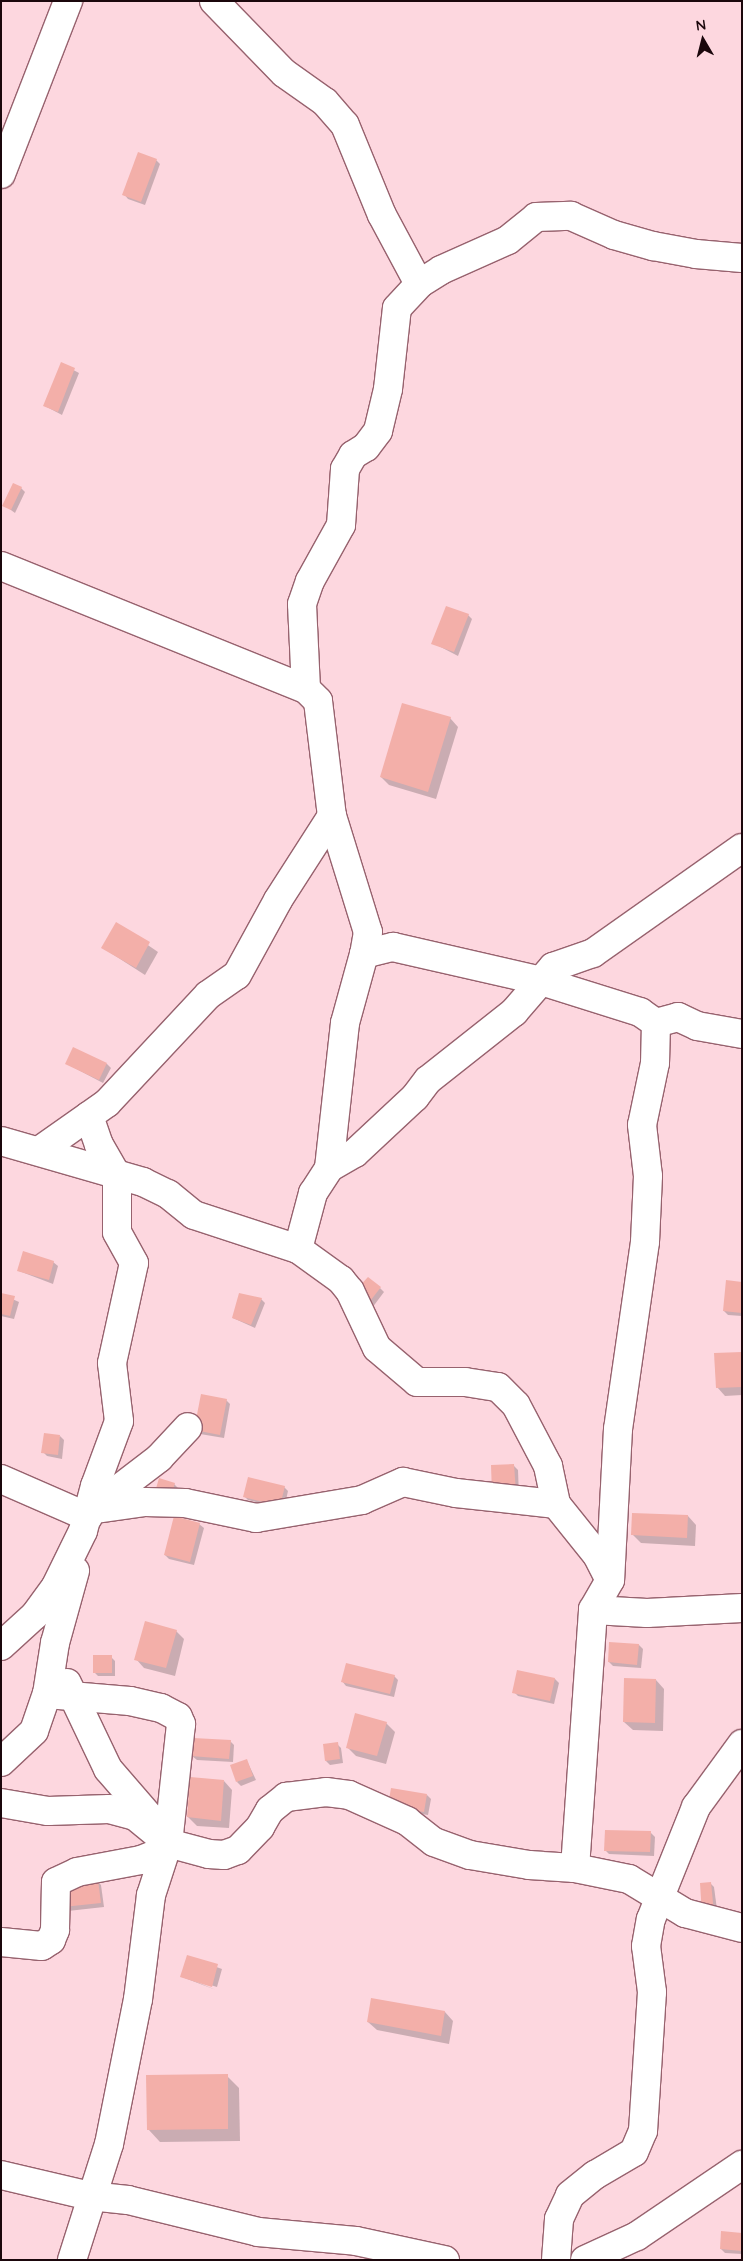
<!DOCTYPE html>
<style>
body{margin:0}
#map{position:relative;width:743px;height:2261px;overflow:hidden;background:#fdd7df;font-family:Quicksand,sans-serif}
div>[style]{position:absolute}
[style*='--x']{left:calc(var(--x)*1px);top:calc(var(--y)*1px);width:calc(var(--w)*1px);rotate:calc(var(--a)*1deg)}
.shadow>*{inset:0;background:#0003}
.building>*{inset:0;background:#f3afa9}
.roads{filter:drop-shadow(1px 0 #97626e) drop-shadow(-1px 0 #97626e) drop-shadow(0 1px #97626e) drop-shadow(0 -1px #97626e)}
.street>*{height:28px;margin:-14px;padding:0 14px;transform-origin:14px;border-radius:14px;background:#fff}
span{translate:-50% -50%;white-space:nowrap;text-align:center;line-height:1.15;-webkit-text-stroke:4px #fdd7df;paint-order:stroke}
.frame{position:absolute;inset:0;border:2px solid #1b070c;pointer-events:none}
.north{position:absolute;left:678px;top:15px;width:50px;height:50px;-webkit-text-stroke:4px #fdd7df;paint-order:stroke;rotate:352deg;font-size:14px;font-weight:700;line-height:20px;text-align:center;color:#1b070c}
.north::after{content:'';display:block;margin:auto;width:18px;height:22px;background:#1b070c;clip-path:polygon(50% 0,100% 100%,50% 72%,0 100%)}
</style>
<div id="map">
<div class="shadow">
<div style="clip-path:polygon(156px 160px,160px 164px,145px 205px,128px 199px,124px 194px)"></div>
<div style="clip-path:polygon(62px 364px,79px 373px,62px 415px,45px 406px)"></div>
<div style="clip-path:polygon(21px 488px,25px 492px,15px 513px,4px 505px)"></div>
<div style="clip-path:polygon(468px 615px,472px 619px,458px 656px,433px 643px)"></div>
<div style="clip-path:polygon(450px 718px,458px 727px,436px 799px,389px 785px,381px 777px)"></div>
<div style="clip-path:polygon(117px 924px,158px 952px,145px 975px,103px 948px)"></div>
<div style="clip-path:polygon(67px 1064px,107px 1064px,111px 1068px,103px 1083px)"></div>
<div style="clip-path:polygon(53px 1262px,58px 1266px,53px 1284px,19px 1271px)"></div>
<div style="clip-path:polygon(742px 1283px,742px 1316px,728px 1315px,724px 1311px)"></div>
<div style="clip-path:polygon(380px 1288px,384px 1292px,372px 1308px,357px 1297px)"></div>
<div style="clip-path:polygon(1px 1294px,19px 1302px,14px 1319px,1px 1316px)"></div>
<div style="clip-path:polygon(261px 1299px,265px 1303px,255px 1328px,233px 1318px)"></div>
<div style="clip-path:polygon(742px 1354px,742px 1395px,725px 1396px,717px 1387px)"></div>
<div style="clip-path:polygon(226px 1400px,230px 1404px,224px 1438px,200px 1434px,196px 1430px)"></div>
<div style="clip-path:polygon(60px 1436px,64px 1440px,62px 1459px,47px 1456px,43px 1452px)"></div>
<div style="clip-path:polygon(514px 1466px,518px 1470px,519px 1497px,498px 1498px)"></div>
<div style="clip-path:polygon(174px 1484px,178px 1488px,175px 1500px,156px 1491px)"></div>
<div style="clip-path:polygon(284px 1487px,288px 1491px,284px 1509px,248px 1500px,244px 1496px)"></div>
<div style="clip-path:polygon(688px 1516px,696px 1525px,695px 1546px,641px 1543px,633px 1535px)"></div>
<div style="clip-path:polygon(199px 1524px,204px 1528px,194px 1565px,169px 1559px,165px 1555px)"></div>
<div style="clip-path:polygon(176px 1631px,184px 1639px,175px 1676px,144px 1668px,136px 1659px)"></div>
<div style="clip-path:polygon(639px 1645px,643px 1649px,641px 1668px,613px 1666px,609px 1662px)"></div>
<div style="clip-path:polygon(111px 1657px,115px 1661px,115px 1676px,98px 1676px,94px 1672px)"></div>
<div style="clip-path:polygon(394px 1676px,398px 1680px,394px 1697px,346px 1686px,342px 1681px)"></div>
<div style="clip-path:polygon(555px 1679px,559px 1683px,554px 1704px,518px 1696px,514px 1692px)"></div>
<div style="clip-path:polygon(656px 1680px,664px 1689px,663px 1731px,633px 1730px,624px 1722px)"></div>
<div style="clip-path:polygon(386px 1723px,395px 1732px,386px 1764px,356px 1756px,347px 1747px)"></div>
<div style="clip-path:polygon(230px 1741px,234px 1745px,233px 1762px,197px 1760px,192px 1756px)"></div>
<div style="clip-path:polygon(337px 1744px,341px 1748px,343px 1763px,330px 1765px,326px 1761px,324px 1746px)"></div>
<div style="clip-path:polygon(247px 1761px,256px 1780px,241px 1786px,237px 1782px)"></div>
<div style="clip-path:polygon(224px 1781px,232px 1790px,229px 1828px,197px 1826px,188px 1817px)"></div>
<div style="clip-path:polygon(427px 1795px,431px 1799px,428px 1815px,393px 1810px)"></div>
<div style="clip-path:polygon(650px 1832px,655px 1837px,654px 1856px,609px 1854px,605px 1850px)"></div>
<div style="clip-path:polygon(97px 1881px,101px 1885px,104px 1907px,68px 1911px,62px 1885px)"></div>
<div style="clip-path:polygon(710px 1883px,714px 1887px,718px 1917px,708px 1918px)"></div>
<div style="clip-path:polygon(188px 1957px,222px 1969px,217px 1987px,185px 1977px,216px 1990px,182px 1977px)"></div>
<div style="clip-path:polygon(372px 1999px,445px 2012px,453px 2021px,449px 2044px,377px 2030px,368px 2022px)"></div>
<div style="clip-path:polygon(227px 2076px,239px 2088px,240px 2141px,160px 2142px,148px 2129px)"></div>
<div style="clip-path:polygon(742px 2234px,742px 2254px,725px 2253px,721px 2249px)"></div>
</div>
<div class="building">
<div style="clip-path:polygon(138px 152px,157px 159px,141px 202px,122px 195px)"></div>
<div style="clip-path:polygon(61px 362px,75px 368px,58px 412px,43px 406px)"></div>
<div style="clip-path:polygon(13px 483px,22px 487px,11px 510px,2px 506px)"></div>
<div style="clip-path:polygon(446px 606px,469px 614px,454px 652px,431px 644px)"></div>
<div style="clip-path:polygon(402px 703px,451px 717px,428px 792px,380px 777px)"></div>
<div style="clip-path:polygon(116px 922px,150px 942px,136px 968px,101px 948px)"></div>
<div style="clip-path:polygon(73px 1047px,107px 1063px,99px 1080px,65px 1064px)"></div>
<div style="clip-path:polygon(23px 1251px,54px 1261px,49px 1280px,17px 1271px)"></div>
<div style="clip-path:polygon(368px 1277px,381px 1287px,367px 1305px,352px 1294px)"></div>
<div style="clip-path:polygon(726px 1280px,742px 1282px,742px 1313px,723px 1311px)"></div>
<div style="clip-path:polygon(1px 1293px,15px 1296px,10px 1316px,1px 1314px)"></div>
<div style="clip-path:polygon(239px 1293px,262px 1298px,251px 1325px,232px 1318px)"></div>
<div style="clip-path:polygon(742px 1352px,742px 1387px,716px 1388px,714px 1353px)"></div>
<div style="clip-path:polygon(201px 1394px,227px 1399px,220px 1435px,194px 1430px)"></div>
<div style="clip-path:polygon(44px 1433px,60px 1435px,58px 1455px,41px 1453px)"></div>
<div style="clip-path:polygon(514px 1464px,516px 1493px,492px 1494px,491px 1465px)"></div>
<div style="clip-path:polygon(248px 1477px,285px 1486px,280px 1506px,243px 1497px)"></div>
<div style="clip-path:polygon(159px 1478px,175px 1483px,171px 1496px,155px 1492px)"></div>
<div style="clip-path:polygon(632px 1513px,688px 1515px,687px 1538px,631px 1535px)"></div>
<div style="clip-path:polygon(174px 1516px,200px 1523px,190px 1562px,164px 1555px)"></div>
<div style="clip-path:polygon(145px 1621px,177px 1630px,166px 1668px,134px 1660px)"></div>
<div style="clip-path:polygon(609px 1642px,639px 1644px,637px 1665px,608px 1662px)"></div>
<div style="clip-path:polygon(93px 1655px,112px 1655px,112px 1673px,93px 1673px)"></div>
<div style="clip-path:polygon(346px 1663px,395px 1675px,390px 1694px,341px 1682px)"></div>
<div style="clip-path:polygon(517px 1670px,555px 1678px,550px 1701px,512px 1693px)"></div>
<div style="clip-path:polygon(624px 1678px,656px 1679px,655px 1723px,623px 1722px)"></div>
<div style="clip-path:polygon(355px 1713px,387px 1722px,377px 1756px,346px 1748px)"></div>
<div style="clip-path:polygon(193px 1738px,231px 1740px,229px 1759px,191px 1756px)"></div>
<div style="clip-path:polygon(338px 1742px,340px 1759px,325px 1761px,323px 1744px)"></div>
<div style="clip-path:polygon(247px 1759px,253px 1776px,236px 1782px,230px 1765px)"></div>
<div style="clip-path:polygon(190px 1777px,224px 1780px,221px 1821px,187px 1817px)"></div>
<div style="clip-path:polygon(391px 1788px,427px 1794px,424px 1812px,388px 1806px)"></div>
<div style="clip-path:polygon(605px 1830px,651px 1831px,650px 1852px,604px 1851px)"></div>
<div style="clip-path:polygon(98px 1880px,101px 1903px,63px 1907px,61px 1884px)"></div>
<div style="clip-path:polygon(711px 1882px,714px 1913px,702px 1915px,700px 1883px)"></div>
<div style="clip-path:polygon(187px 1955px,218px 1964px,212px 1987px,180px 1977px)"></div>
<div style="clip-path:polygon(371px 1998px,445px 2011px,441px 2036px,367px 2022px)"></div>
<div style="clip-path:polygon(228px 2074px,228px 2129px,147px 2130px,146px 2075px)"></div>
<div style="clip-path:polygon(721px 2231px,742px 2233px,742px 2251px,720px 2249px)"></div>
</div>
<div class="roads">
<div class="street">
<div style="--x:214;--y:1;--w:100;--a:45.8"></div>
<div style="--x:284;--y:73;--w:50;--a:35.3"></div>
<div style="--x:325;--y:102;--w:30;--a:49"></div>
<div style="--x:345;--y:125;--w:97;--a:67.7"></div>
<div style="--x:382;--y:215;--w:78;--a:61.8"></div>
<div style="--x:1;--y:174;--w:186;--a:-68.8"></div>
<div style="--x:1;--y:566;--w:329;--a:22"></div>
<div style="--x:306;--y:689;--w:17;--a:45"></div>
<div style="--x:318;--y:701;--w:116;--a:83.1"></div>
<div style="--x:332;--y:816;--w:121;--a:72.8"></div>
<div style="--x:368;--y:932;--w:22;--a:100"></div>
<div style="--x:306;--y:689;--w:85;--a:-92.7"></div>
<div style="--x:302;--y:604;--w:24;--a:-71"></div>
<div style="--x:310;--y:581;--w:64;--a:-61"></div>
<div style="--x:341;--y:525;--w:56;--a:-85.9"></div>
<div style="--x:345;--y:469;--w:16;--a:-60"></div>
<div style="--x:353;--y:455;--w:15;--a:-32"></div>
<div style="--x:366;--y:447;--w:20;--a:-53"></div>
<div style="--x:378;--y:431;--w:43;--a:-76.6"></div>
<div style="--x:388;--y:389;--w:81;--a:-83.7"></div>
<div style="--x:397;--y:308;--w:33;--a:-47"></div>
<div style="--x:419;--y:284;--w:26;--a:-32"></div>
<div style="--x:441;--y:270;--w:73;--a:-24.1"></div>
<div style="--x:508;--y:240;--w:36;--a:-39"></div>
<div style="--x:536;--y:217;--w:35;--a:-2"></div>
<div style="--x:571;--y:216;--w:47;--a:23.8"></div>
<div style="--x:614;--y:235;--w:41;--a:15.8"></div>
<div style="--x:653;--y:246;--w:44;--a:10.5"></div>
<div style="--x:696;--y:254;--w:46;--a:5"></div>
<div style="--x:656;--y:1023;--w:23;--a:-15"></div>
<div style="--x:678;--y:1017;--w:21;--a:25"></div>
<div style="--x:697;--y:1026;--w:46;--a:10.1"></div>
<div style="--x:1;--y:1141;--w:148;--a:16.1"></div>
<div style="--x:143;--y:1182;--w:28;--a:26"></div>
<div style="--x:168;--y:1194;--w:33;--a:39"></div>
<div style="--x:194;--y:1215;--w:109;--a:18.1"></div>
<div style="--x:298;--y:1249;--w:53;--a:35.8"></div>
<div style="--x:341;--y:1280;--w:14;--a:51"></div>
<div style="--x:350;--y:1291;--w:63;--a:64.7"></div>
<div style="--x:377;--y:1348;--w:52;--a:40.4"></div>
<div style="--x:417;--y:1382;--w:48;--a:0"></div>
<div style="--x:465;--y:1382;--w:33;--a:9"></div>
<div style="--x:498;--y:1387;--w:25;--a:45"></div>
<div style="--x:516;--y:1405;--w:69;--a:62.3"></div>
<div style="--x:548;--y:1466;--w:39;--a:78"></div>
<div style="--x:556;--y:1504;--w:65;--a:51.2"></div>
<div style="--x:597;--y:1555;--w:28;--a:63"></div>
<div style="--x:610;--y:1580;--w:34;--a:120"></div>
<div style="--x:593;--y:1610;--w:54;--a:3.2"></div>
<div style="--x:647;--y:1613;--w:95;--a:-3"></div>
<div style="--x:39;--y:1151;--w:83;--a:-35.2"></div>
<div style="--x:107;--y:1103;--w:148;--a:-46.9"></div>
<div style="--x:208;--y:995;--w:35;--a:-35"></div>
<div style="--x:237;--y:975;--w:85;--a:-61.3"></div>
<div style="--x:278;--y:900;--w:100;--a:-57.3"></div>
<div style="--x:329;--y:1168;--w:146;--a:-83.7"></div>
<div style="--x:345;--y:1023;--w:72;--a:-74.6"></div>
<div style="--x:364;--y:954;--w:30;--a:-14"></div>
<div style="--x:393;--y:947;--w:152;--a:12.9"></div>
<div style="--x:541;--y:981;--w:104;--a:17.4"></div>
<div style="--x:640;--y:1012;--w:19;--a:35"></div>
<div style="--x:656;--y:1023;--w:40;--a:91.4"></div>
<div style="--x:655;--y:1063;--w:63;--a:101.8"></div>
<div style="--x:642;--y:1125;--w:51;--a:83.3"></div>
<div style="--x:648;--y:1176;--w:66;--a:92.6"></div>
<div style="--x:645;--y:1242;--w:189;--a:98.2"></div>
<div style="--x:618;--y:1429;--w:151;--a:93"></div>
<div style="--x:298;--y:1249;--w:58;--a:-75"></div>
<div style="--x:313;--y:1193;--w:30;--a:-57"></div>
<div style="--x:329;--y:1168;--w:30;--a:-30"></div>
<div style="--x:355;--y:1153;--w:82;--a:-43"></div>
<div style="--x:415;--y:1097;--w:21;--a:-53"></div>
<div style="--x:428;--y:1080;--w:110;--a:-38.3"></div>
<div style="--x:514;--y:1012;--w:60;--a:-49.1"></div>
<div style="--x:553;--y:967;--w:42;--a:-19.3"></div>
<div style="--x:593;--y:953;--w:182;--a:-35.2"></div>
<div style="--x:1;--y:1479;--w:95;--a:23.6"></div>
<div style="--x:95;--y:1507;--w:81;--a:-37.4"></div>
<div style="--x:159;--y:1458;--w:42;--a:-46.9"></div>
<div style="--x:89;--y:1510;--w:57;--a:-8.1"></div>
<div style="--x:145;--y:1502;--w:40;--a:1.4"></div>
<div style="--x:185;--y:1503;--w:73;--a:11.9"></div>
<div style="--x:256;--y:1518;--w:108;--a:-9.6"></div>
<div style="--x:362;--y:1500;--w:45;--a:-23.7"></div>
<div style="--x:403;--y:1482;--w:54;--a:11.7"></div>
<div style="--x:456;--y:1493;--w:101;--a:6.3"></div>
<div style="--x:1;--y:1646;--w:46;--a:-42.4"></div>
<div style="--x:35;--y:1615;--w:36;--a:-54"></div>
<div style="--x:56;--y:1586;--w:61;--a:-63.9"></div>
<div style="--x:83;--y:1531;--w:47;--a:-75.1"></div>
<div style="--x:95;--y:1486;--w:69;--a:-69.7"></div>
<div style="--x:119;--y:1421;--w:58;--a:-96.9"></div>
<div style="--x:112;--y:1363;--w:102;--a:-77.6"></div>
<div style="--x:134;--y:1263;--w:35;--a:-119"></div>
<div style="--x:117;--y:1232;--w:56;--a:-90"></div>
<div style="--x:117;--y:1176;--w:36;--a:-120"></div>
<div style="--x:99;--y:1145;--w:31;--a:-109"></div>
<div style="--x:67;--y:1683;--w:95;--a:64.5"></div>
<div style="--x:108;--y:1769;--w:69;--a:49.1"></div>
<div style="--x:47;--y:1694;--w:83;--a:4.8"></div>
<div style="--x:130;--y:1701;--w:32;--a:13"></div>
<div style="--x:161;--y:1708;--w:19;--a:28"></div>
<div style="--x:178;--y:1717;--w:8;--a:67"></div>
<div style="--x:181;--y:1724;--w:120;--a:96.2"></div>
<div style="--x:168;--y:1843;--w:55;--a:108.1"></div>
<div style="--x:151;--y:1895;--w:105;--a:97.1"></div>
<div style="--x:138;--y:1999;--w:148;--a:101.3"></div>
<div style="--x:109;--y:2144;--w:122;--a:107.7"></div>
<div style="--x:1;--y:1762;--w:45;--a:-43.2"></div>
<div style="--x:34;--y:1731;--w:39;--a:-71"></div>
<div style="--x:47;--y:1694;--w:52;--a:-81.1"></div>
<div style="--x:55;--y:1643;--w:75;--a:-74.5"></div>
<div style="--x:1;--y:1803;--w:48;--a:9.7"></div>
<div style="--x:48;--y:1811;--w:61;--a:-1.9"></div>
<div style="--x:109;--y:1809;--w:27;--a:15"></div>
<div style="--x:135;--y:1816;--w:43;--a:39.3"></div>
<div style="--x:168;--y:1843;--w:42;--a:15"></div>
<div style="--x:209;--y:1854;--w:15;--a:4"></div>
<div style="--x:224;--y:1855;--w:15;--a:-20"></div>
<div style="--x:238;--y:1850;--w:32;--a:-46"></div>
<div style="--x:260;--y:1827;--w:20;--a:-60"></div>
<div style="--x:270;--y:1810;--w:21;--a:-39"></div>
<div style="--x:286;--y:1797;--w:40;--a:-7.1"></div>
<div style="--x:326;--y:1792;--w:23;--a:7"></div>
<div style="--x:349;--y:1795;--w:64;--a:24.1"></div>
<div style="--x:407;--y:1821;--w:34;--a:38"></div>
<div style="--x:434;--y:1842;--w:38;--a:20"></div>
<div style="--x:470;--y:1855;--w:60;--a:9.6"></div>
<div style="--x:529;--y:1865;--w:46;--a:3.7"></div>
<div style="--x:575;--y:1868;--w:55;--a:11.5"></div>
<div style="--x:629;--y:1879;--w:66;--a:31.3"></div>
<div style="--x:685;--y:1913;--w:59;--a:14.7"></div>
<div style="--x:575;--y:1868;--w:259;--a:-86"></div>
<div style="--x:1;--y:1942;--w:41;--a:5.6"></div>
<div style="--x:42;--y:1946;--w:11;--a:-34"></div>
<div style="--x:51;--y:1940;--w:11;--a:-68"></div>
<div style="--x:55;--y:1930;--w:48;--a:-88.8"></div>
<div style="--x:56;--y:1882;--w:23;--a:-25"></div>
<div style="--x:77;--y:1872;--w:65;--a:-10.6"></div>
<div style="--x:141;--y:1860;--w:16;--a:-22"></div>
<div style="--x:156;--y:1854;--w:16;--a:-43"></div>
<div style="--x:1;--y:2175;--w:91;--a:13.3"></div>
<div style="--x:90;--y:2196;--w:38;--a:6"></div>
<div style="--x:128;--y:2200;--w:134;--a:13.8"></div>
<div style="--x:258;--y:2232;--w:98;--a:5.2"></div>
<div style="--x:356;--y:2241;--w:91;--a:12.1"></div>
<div style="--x:556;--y:2260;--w:41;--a:-85.8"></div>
<div style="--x:559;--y:2219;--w:26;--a:-65"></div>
<div style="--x:570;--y:2195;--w:32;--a:-39"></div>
<div style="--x:595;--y:2175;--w:45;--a:-30.5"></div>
<div style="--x:634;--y:2152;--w:23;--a:-67"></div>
<div style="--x:643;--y:2131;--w:139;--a:-86.3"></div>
<div style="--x:652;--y:1992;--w:46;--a:-97.4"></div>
<div style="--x:646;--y:1946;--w:27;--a:-80"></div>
<div style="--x:651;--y:1919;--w:121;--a:-68.1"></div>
<div style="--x:696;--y:1807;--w:78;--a:-53.9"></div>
<div style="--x:585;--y:2260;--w:57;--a:-24.8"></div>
<div style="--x:637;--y:2236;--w:127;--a:-34.1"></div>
</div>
</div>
<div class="frame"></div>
<div class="north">N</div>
</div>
